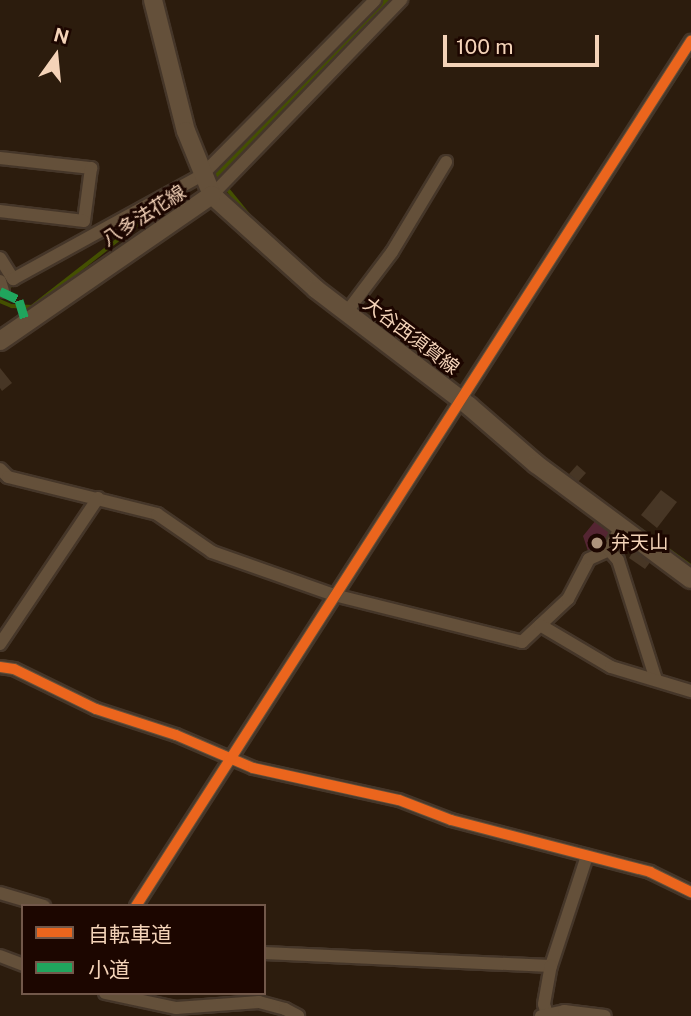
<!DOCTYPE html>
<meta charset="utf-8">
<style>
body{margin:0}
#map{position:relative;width:691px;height:1016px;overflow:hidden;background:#2c1c0d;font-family:"Public Sans","Noto Sans JP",sans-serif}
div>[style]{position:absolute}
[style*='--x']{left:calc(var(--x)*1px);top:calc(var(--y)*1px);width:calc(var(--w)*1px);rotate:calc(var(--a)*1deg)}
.green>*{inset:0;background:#542532}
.water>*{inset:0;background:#445001}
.stream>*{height:3.5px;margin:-1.75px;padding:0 1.75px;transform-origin:1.75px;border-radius:1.75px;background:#445001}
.building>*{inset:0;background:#473625}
.roads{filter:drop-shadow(2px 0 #453629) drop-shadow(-2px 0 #453629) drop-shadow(0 2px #453629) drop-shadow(0 -2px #453629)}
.minor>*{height:12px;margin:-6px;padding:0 6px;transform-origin:6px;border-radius:6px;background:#64503a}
.secondary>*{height:18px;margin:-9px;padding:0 9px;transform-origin:9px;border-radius:9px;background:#64503a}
.quiet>*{height:9px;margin-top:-4.5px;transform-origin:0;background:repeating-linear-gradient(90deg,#20a55d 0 18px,transparent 0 27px)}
.cycleway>*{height:10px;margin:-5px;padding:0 5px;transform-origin:5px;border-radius:5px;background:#eb651d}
.dots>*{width:19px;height:19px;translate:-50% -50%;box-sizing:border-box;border:4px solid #1c0600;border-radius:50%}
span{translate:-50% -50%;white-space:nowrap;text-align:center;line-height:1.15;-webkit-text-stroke:6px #1c0600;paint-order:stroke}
.street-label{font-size:19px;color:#f4d3b8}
.poi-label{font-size:19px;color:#f4d3b8}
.left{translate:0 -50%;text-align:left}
.legend{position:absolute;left:21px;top:904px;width:245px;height:91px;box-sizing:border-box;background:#1c0600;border:2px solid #72584a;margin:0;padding:9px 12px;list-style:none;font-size:21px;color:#f4d3b8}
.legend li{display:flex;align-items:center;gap:14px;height:35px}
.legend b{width:35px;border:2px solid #72584a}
.north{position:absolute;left:21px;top:21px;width:70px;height:70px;-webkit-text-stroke:5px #1c0600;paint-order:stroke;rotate:15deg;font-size:19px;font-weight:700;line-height:28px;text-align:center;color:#f4d3b8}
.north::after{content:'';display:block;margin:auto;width:24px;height:32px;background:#f4d3b8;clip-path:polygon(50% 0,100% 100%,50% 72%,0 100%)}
.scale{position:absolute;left:443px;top:35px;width:156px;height:32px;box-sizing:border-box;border:4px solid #f4d3b8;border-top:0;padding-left:9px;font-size:21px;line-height:24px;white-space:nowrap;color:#f4d3b8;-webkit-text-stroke:5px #1c0600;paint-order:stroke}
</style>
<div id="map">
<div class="green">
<div style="clip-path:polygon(596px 520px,612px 529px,613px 540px,590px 557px,583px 536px)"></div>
</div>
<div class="water">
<div style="clip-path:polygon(380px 0,395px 0,263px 137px,217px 180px,212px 172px)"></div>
</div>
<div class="stream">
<div style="--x:671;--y:84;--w:37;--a:-57"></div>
<div style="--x:217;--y:176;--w:57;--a:50.7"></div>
<div style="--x:118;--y:228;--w:17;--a:-10"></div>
<div style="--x:0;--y:270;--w:19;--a:54"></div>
<div style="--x:11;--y:285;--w:5;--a:-22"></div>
<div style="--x:315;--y:277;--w:17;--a:40"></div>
<div style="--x:0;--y:301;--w:13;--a:23"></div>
<div style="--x:12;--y:306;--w:20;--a:3"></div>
<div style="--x:32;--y:307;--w:133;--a:-38"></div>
<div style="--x:137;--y:225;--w:51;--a:-32.1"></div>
<div style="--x:562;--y:473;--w:159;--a:35.8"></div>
</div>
<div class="building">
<div style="clip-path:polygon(0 368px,12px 383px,2px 391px,0 388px)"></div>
<div style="clip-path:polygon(577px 465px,586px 473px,578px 482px,569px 474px)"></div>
<div style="clip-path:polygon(661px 490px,677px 502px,657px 528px,641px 515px)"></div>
<div style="clip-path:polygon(634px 550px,651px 561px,645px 569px,629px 558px)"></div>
</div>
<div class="roads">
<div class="minor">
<div style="--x:0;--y:158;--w:92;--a:6.3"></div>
<div style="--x:91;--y:168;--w:53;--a:97.5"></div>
<div style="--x:84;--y:221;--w:85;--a:-173.2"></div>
<div style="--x:212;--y:195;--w:272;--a:-45.9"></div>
<div style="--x:0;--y:258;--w:25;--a:58"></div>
<div style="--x:13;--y:279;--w:216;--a:-28.8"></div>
<div style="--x:202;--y:175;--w:246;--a:-45.3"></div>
<div style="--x:0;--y:281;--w:10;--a:73"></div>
<div style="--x:346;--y:313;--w:76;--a:-53"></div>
<div style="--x:392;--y:252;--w:105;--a:-59"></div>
<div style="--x:0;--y:469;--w:11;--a:45"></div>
<div style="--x:8;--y:477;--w:154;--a:13.9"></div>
<div style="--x:157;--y:514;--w:67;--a:34.6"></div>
<div style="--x:212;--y:552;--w:129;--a:19.4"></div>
<div style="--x:334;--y:595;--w:194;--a:14"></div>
<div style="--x:522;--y:642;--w:63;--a:-43.1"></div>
<div style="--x:568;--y:599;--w:45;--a:-62.3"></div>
<div style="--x:589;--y:559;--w:22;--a:-24"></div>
<div style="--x:609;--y:550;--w:25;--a:-63"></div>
<div style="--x:609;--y:550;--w:13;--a:48"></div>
<div style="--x:618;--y:560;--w:126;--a:72.4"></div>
<div style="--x:540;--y:625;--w:82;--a:30.6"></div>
<div style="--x:611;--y:667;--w:84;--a:16.7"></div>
<div style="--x:0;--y:644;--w:176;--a:-56.1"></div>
<div style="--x:0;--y:667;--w:14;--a:8"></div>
<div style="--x:14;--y:669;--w:91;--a:26"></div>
<div style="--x:96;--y:709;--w:84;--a:18"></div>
<div style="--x:176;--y:735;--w:84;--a:23.2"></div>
<div style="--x:253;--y:768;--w:149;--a:12.4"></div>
<div style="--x:399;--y:800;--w:56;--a:21"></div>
<div style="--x:451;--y:820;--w:206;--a:14.6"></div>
<div style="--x:650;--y:872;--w:46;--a:26"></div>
<div style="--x:0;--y:893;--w:46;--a:16.5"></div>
<div style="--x:136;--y:906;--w:1028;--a:-57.32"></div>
<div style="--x:264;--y:953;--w:287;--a:2.6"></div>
<div style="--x:551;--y:966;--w:116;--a:-71.9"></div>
<div style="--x:0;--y:956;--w:25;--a:21"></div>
<div style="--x:105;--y:993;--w:73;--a:11.9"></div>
<div style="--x:176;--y:1008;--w:83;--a:-4.1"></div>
<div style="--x:259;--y:1002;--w:27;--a:15"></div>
<div style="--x:285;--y:1009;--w:15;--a:28"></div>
<div style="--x:547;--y:1014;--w:10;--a:-107"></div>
<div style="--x:544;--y:1004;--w:39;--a:-80"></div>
<div style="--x:541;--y:1016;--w:24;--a:-12"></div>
<div style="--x:564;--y:1011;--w:41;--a:7"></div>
</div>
<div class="secondary">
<div style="--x:153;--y:0;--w:135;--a:75.9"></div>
<div style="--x:186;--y:131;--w:69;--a:67.9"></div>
<div style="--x:212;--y:195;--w:140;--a:42.1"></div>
<div style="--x:316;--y:289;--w:193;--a:37.4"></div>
<div style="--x:469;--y:406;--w:89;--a:40.9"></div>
<div style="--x:536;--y:464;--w:193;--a:36.6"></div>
<div style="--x:0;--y:341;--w:257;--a:-34.6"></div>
</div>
</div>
<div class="quiet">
<div style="--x:0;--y:291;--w:21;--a:25"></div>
<div style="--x:19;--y:300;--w:24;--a:73"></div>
</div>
<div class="cycleway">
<div style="--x:0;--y:667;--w:14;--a:8"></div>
<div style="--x:14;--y:669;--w:91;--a:26"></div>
<div style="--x:96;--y:709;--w:84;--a:18"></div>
<div style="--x:176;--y:735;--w:84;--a:23.2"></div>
<div style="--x:253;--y:768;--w:149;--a:12.4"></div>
<div style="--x:399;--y:800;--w:56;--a:21"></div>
<div style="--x:451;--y:820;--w:206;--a:14.6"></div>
<div style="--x:650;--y:872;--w:46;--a:26"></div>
<div style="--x:136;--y:906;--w:1028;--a:-57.32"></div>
</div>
<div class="dots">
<div style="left:597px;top:543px;background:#ae937c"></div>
</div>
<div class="street-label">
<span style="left:144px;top:216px;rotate:-33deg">八多法花線</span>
<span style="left:411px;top:336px;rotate:37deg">大谷西須賀線</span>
</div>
<div class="poi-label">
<span class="left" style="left:611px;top:543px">弁天山</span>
</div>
<ul class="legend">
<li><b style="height:9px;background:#eb651d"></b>自転車道</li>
<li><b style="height:9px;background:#20a55d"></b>小道</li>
</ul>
<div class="north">N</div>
<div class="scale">100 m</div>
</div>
